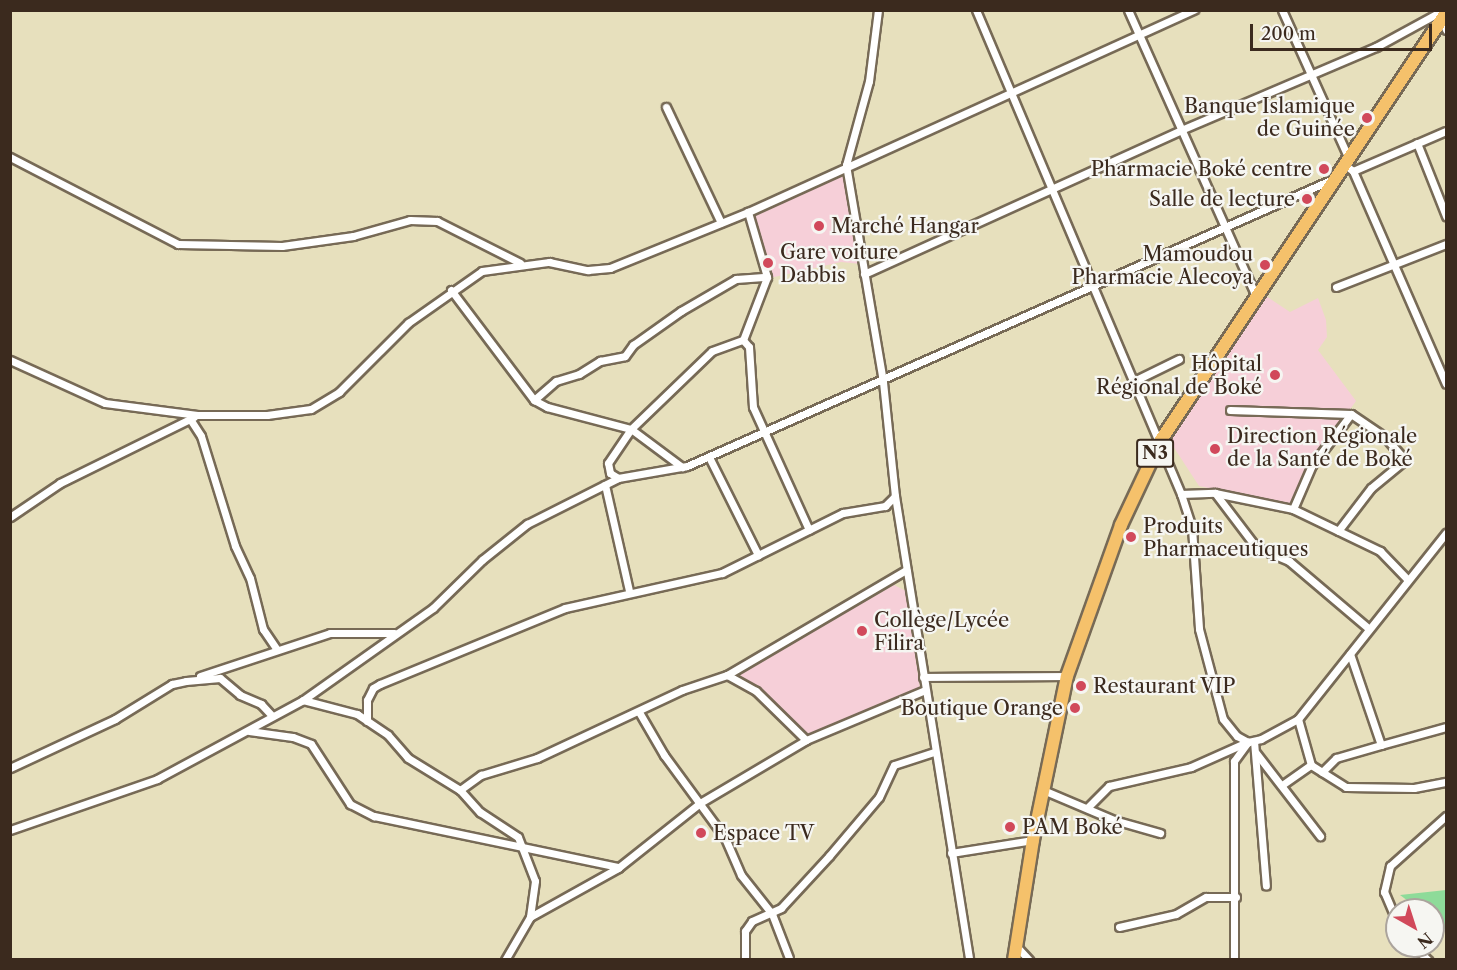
<!DOCTYPE html>
<meta charset="utf-8">
<style>
body{margin:0}
#map{position:relative;width:1457px;height:970px;overflow:hidden;background:#e7e0bd;font-family:"Libre Caslon Text",serif}
div>[style]{position:absolute}
[style*='--x']{left:calc(var(--x)*1px);top:calc(var(--y)*1px);width:calc(var(--w)*1px);rotate:calc(var(--a)*1deg)}
.built>*{inset:0;background:#f6cfd8}
.green>*{inset:0;background:#8edb99}
.roads{filter:drop-shadow(2px 0 #776a56) drop-shadow(-2px 0 #776a56) drop-shadow(0 2px #776a56) drop-shadow(0 -2px #776a56)}
.street>*{height:7px;margin:-3.5px;padding:0 3.5px;transform-origin:3.5px;border-radius:3.5px;background:#fff}
.highway>*{height:12px;margin:-6px;padding:0 6px;transform-origin:6px;border-radius:6px;background:#f5c16b}
.dots>*{width:16px;height:16px;translate:-50% -50%;box-sizing:border-box;border:3px solid #f6f6f2;border-radius:50%}
span{translate:-50% -50%;white-space:nowrap;text-align:center;line-height:1.15;-webkit-text-stroke:4.5px #f6f6f2;paint-order:stroke}
.shield-label span{padding:2px 4px;background:#f6f6f2;border:2px solid;border-radius:4px;-webkit-text-stroke-width:0}
.shield-label{font-size:18px;color:#3b2a1e;font-weight:700}
.poi-label{font-size:20px;color:#3b2a1e}
.right{translate:-100% -50%;text-align:right}
.left{translate:0 -50%;text-align:left}
.frame{position:absolute;inset:0;border:12px solid #3b2a1e;pointer-events:none}
.north{position:absolute;left:1385px;top:898px;width:60px;height:60px;box-sizing:border-box;background:#f6f6f2;border:2px solid #aba49d;border-radius:50%;rotate:141deg;font-size:16px;font-weight:700;line-height:24px;text-align:center;color:#3b2a1e}
.north::after{content:'';display:block;margin:auto;width:21px;height:27px;background:#d1495b;clip-path:polygon(50% 0,100% 100%,50% 72%,0 100%)}
.scale{position:absolute;left:1250px;top:24px;width:182px;height:27px;box-sizing:border-box;border:3px solid #3b2a1e;border-top:0;padding-left:8px;font-size:18px;line-height:21px;white-space:nowrap;color:#3b2a1e;-webkit-text-stroke:4px #f6f6f2;paint-order:stroke}
</style>
<div id="map">
<div class="built">
<div style="clip-path:polygon(847px 171px,861px 264px,841px 262px,770px 278px,750px 218px)"></div>
<div style="clip-path:polygon(1266px 296px,1290px 312px,1318px 298px,1326px 320px,1327px 337px,1318px 350px,1356px 401px,1310px 464px,1289px 505px,1199px 486px,1169px 440px)"></div>
<div style="clip-path:polygon(894px 585px,906px 591px,920px 688px,811px 736px,740px 676px,741px 671px)"></div>
</div>
<div class="green">
<div style="clip-path:polygon(1446px 890px,1446px 930px,1433px 920px,1433px 910px,1420px 910px,1400px 895px)"></div>
</div>
<div class="roads">
<div class="street">
<div style="--x:878;--y:10;--w:72;--a:97.2"></div>
<div style="--x:869;--y:81;--w:87;--a:105.3"></div>
<div style="--x:846;--y:165;--w:220;--a:80.3"></div>
<div style="--x:883;--y:382;--w:115;--a:84"></div>
<div style="--x:895;--y:496;--w:470;--a:80.9"></div>
<div style="--x:976;--y:10;--w:526;--a:67.04"></div>
<div style="--x:1181;--y:494;--w:36;--a:72"></div>
<div style="--x:1192;--y:528;--w:101;--a:86"></div>
<div style="--x:1199;--y:629;--w:93;--a:75.1"></div>
<div style="--x:1223;--y:719;--w:22;--a:51"></div>
<div style="--x:1237;--y:736;--w:13;--a:29"></div>
<div style="--x:1248;--y:742;--w:13;--a:-13"></div>
<div style="--x:1261;--y:739;--w:42;--a:-28.4"></div>
<div style="--x:1298;--y:719;--w:238;--a:-51.5"></div>
<div style="--x:1128;--y:10;--w:313;--a:65.9"></div>
<div style="--x:1282;--y:10;--w:163;--a:65.8"></div>
<div style="--x:1441;--y:18;--w:13;--a:67"></div>
<div style="--x:666;--y:107;--w:128;--a:64.6"></div>
<div style="--x:1417;--y:143;--w:79;--a:68.3"></div>
<div style="--x:10;--y:157;--w:189;--a:27.4"></div>
<div style="--x:178;--y:244;--w:104;--a:1.1"></div>
<div style="--x:282;--y:246;--w:72;--a:-8"></div>
<div style="--x:353;--y:236;--w:59;--a:-15.7"></div>
<div style="--x:410;--y:220;--w:27;--a:2"></div>
<div style="--x:437;--y:221;--w:93;--a:26.8"></div>
<div style="--x:1345;--y:165;--w:10;--a:37"></div>
<div style="--x:1353;--y:171;--w:232;--a:66.4"></div>
<div style="--x:1353;--y:171;--w:101;--a:-23.3"></div>
<div style="--x:864;--y:274;--w:348;--a:-24.4"></div>
<div style="--x:1181;--y:130;--w:212;--a:-23.1"></div>
<div style="--x:1376;--y:47;--w:71;--a:-28.7"></div>
<div style="--x:1336;--y:287;--w:118;--a:-21.4"></div>
<div style="--x:451;--y:290;--w:138;--a:53"></div>
<div style="--x:534;--y:400;--w:15;--a:28"></div>
<div style="--x:547;--y:407;--w:87;--a:14.7"></div>
<div style="--x:631;--y:429;--w:64;--a:36.7"></div>
<div style="--x:743;--y:340;--w:9;--a:49"></div>
<div style="--x:749;--y:347;--w:60;--a:86.2"></div>
<div style="--x:753;--y:407;--w:135;--a:65.5"></div>
<div style="--x:10;--y:360;--w:104;--a:24.4"></div>
<div style="--x:105;--y:403;--w:93;--a:7.4"></div>
<div style="--x:197;--y:415;--w:70;--a:0"></div>
<div style="--x:267;--y:415;--w:44;--a:-7.8"></div>
<div style="--x:311;--y:409;--w:33;--a:-31"></div>
<div style="--x:339;--y:392;--w:98;--a:-45"></div>
<div style="--x:408;--y:323;--w:90;--a:-35.1"></div>
<div style="--x:482;--y:271;--w:68;--a:-7.7"></div>
<div style="--x:549;--y:262;--w:40;--a:12"></div>
<div style="--x:588;--y:270;--w:22;--a:-5"></div>
<div style="--x:610;--y:268;--w:149;--a:-22.1"></div>
<div style="--x:748;--y:212;--w:490;--a:-24.4"></div>
<div style="--x:1134;--y:381;--w:50;--a:-26.1"></div>
<div style="--x:534;--y:400;--w:29;--a:-41"></div>
<div style="--x:556;--y:381;--w:24;--a:-17"></div>
<div style="--x:579;--y:374;--w:25;--a:-32"></div>
<div style="--x:600;--y:361;--w:25;--a:-11"></div>
<div style="--x:625;--y:356;--w:14;--a:-54"></div>
<div style="--x:633;--y:345;--w:59;--a:-35.3"></div>
<div style="--x:681;--y:311;--w:64;--a:-30.2"></div>
<div style="--x:736;--y:279;--w:31;--a:-4"></div>
<div style="--x:1230;--y:410;--w:121;--a:1.9"></div>
<div style="--x:1351;--y:414;--w:41;--a:34.1"></div>
<div style="--x:1385;--y:437;--w:30;--a:49"></div>
<div style="--x:1405;--y:460;--w:44;--a:140.5"></div>
<div style="--x:1371;--y:488;--w:54;--a:127.5"></div>
<div style="--x:190;--y:419;--w:20;--a:57"></div>
<div style="--x:201;--y:436;--w:115;--a:72.8"></div>
<div style="--x:235;--y:546;--w:35;--a:65"></div>
<div style="--x:250;--y:578;--w:53;--a:75.7"></div>
<div style="--x:263;--y:629;--w:23;--a:56"></div>
<div style="--x:709;--y:457;--w:110;--a:63.4"></div>
<div style="--x:618;--y:478;--w:9;--a:-148"></div>
<div style="--x:610;--y:473;--w:10;--a:-101"></div>
<div style="--x:608;--y:463;--w:41;--a:-55.9"></div>
<div style="--x:631;--y:429;--w:112;--a:-43.9"></div>
<div style="--x:712;--y:351;--w:33;--a:-20"></div>
<div style="--x:743;--y:340;--w:67;--a:-69.1"></div>
<div style="--x:767;--y:277;--w:68;--a:-106.3"></div>
<div style="--x:605;--y:485;--w:109;--a:77.2"></div>
<div style="--x:1215;--y:493;--w:68;--a:52.8"></div>
<div style="--x:1256;--y:547;--w:36;--a:23"></div>
<div style="--x:1289;--y:561;--w:104;--a:40.3"></div>
<div style="--x:1181;--y:494;--w:34;--a:-2"></div>
<div style="--x:1215;--y:493;--w:80;--a:11.6"></div>
<div style="--x:1293;--y:509;--w:97;--a:25.8"></div>
<div style="--x:1380;--y:551;--w:40;--a:46"></div>
<div style="--x:1293;--y:509;--w:48;--a:-66.6"></div>
<div style="--x:1312;--y:465;--w:64;--a:-52.6"></div>
<div style="--x:10;--y:517;--w:60;--a:-34.2"></div>
<div style="--x:60;--y:483;--w:149;--a:-26.2"></div>
<div style="--x:1350;--y:654;--w:96;--a:71.2"></div>
<div style="--x:1381;--y:745;--w:67;--a:-15.5"></div>
<div style="--x:200;--y:676;--w:137;--a:-18.3"></div>
<div style="--x:330;--y:633;--w:64;--a:0"></div>
<div style="--x:923;--y:677;--w:144;--a:-0.4"></div>
<div style="--x:303;--y:700;--w:56;--a:14.5"></div>
<div style="--x:357;--y:714;--w:37;--a:34"></div>
<div style="--x:388;--y:735;--w:30;--a:49"></div>
<div style="--x:408;--y:758;--w:61;--a:31.6"></div>
<div style="--x:460;--y:790;--w:30;--a:48"></div>
<div style="--x:480;--y:812;--w:45;--a:33.3"></div>
<div style="--x:518;--y:837;--w:47;--a:68.9"></div>
<div style="--x:535;--y:881;--w:36;--a:98"></div>
<div style="--x:639;--y:712;--w:50;--a:59.8"></div>
<div style="--x:664;--y:755;--w:103;--a:53.7"></div>
<div style="--x:725;--y:838;--w:40;--a:66.6"></div>
<div style="--x:741;--y:875;--w:50;--a:51.5"></div>
<div style="--x:772;--y:914;--w:47;--a:68.9"></div>
<div style="--x:1298;--y:719;--w:48;--a:74.2"></div>
<div style="--x:1311;--y:765;--w:41;--a:32.2"></div>
<div style="--x:1346;--y:787;--w:68;--a:0.8"></div>
<div style="--x:1414;--y:788;--w:33;--a:-11"></div>
<div style="--x:367;--y:721;--w:21;--a:-90"></div>
<div style="--x:367;--y:700;--w:13;--a:-63"></div>
<div style="--x:373;--y:688;--w:8;--a:-30"></div>
<div style="--x:380;--y:684;--w:200;--a:-22.3"></div>
<div style="--x:565;--y:608;--w:161;--a:-12.6"></div>
<div style="--x:722;--y:573;--w:135;--a:-26.4"></div>
<div style="--x:843;--y:513;--w:43;--a:-9.5"></div>
<div style="--x:885;--y:506;--w:14;--a:-45"></div>
<div style="--x:249;--y:731;--w:44;--a:7.8"></div>
<div style="--x:293;--y:737;--w:19;--a:21"></div>
<div style="--x:311;--y:744;--w:72;--a:57"></div>
<div style="--x:350;--y:804;--w:27;--a:27"></div>
<div style="--x:374;--y:816;--w:250;--a:11.8"></div>
<div style="--x:806;--y:740;--w:70;--a:-135.6"></div>
<div style="--x:756;--y:691;--w:33;--a:-151"></div>
<div style="--x:727;--y:675;--w:208;--a:-30.4"></div>
<div style="--x:1254;--y:741;--w:145;--a:85.3"></div>
<div style="--x:1256;--y:753;--w:105;--a:52.4"></div>
<div style="--x:10;--y:768;--w:116;--a:-25"></div>
<div style="--x:115;--y:719;--w:67;--a:-31.6"></div>
<div style="--x:172;--y:684;--w:14;--a:-12"></div>
<div style="--x:186;--y:681;--w:34;--a:-5"></div>
<div style="--x:220;--y:678;--w:26;--a:40"></div>
<div style="--x:240;--y:695;--w:23;--a:23"></div>
<div style="--x:261;--y:704;--w:16;--a:47"></div>
<div style="--x:1322;--y:772;--w:20;--a:-45"></div>
<div style="--x:1336;--y:758;--w:47;--a:-16.1"></div>
<div style="--x:1282;--y:785;--w:35;--a:-35"></div>
<div style="--x:460;--y:790;--w:26;--a:-36"></div>
<div style="--x:481;--y:775;--w:59;--a:-16.9"></div>
<div style="--x:537;--y:758;--w:160;--a:-25.1"></div>
<div style="--x:682;--y:690;--w:47;--a:-18.4"></div>
<div style="--x:1043;--y:790;--w:77;--a:22.9"></div>
<div style="--x:1114;--y:820;--w:48;--a:15.8"></div>
<div style="--x:1087;--y:808;--w:31;--a:-45"></div>
<div style="--x:1109;--y:786;--w:84;--a:-13"></div>
<div style="--x:1191;--y:767;--w:59;--a:-24"></div>
<div style="--x:10;--y:830;--w:156;--a:-19.1"></div>
<div style="--x:157;--y:779;--w:166;--a:-28.4"></div>
<div style="--x:303;--y:700;--w:159;--a:-35.3"></div>
<div style="--x:433;--y:608;--w:69;--a:-44.4"></div>
<div style="--x:482;--y:560;--w:58;--a:-38.7"></div>
<div style="--x:527;--y:524;--w:102;--a:-26.8"></div>
<div style="--x:618;--y:478;--w:70;--a:-9.9"></div>
<div style="--x:687;--y:466;--w:707;--a:-23.95"></div>
<div style="--x:951;--y:853;--w:83;--a:-9"></div>
<div style="--x:1397;--y:922;--w:33;--a:-113"></div>
<div style="--x:1384;--y:892;--w:27;--a:-77"></div>
<div style="--x:1390;--y:866;--w:75;--a:-41.8"></div>
<div style="--x:1119;--y:927;--w:58;--a:-12.8"></div>
<div style="--x:1176;--y:914;--w:34;--a:-30"></div>
<div style="--x:1206;--y:897;--w:30;--a:0"></div>
<div style="--x:1413;--y:946;--w:21;--a:43"></div>
<div style="--x:1017;--y:947;--w:18;--a:47"></div>
<div style="--x:1234;--y:958;--w:197;--a:-90"></div>
<div style="--x:1234;--y:761;--w:24;--a:-54"></div>
<div style="--x:505;--y:960;--w:50;--a:-59.8"></div>
<div style="--x:530;--y:917;--w:101;--a:-29.1"></div>
<div style="--x:618;--y:868;--w:105;--a:-38.4"></div>
<div style="--x:700;--y:803;--w:123;--a:-30.7"></div>
<div style="--x:806;--y:740;--w:129;--a:-22.8"></div>
<div style="--x:745;--y:960;--w:29;--a:-90"></div>
<div style="--x:745;--y:931;--w:12;--a:-55"></div>
<div style="--x:752;--y:921;--w:32;--a:-24"></div>
<div style="--x:781;--y:908;--w:71;--a:-47.3"></div>
<div style="--x:829;--y:856;--w:77;--a:-49.7"></div>
<div style="--x:879;--y:797;--w:35;--a:-65"></div>
<div style="--x:894;--y:765;--w:42;--a:-18"></div>
</div>
<div class="highway">
<div style="--x:1014;--y:960;--w:121;--a:-81"></div>
<div style="--x:1033;--y:840;--w:167;--a:-78.3"></div>
<div style="--x:1067;--y:676;--w:160;--a:-70.3"></div>
<div style="--x:1121;--y:525;--w:94;--a:-64.8"></div>
<div style="--x:1161;--y:440;--w:513;--a:-56.28"></div>
</div>
</div>
<div class="dots">
<div style="left:1367px;top:118px;background:#d1495b"></div>
<div style="left:1324px;top:169px;background:#d1495b"></div>
<div style="left:1307px;top:199px;background:#d1495b"></div>
<div style="left:819px;top:226px;background:#d1495b"></div>
<div style="left:768px;top:263px;background:#d1495b"></div>
<div style="left:1265px;top:265px;background:#d1495b"></div>
<div style="left:1275px;top:375px;background:#d1495b"></div>
<div style="left:1215px;top:449px;background:#d1495b"></div>
<div style="left:1131px;top:537px;background:#d1495b"></div>
<div style="left:862px;top:631px;background:#d1495b"></div>
<div style="left:1081px;top:686px;background:#d1495b"></div>
<div style="left:1075px;top:708px;background:#d1495b"></div>
<div style="left:1010px;top:827px;background:#d1495b"></div>
<div style="left:701px;top:833px;background:#d1495b"></div>
</div>
<div class="shield-label">
<span style="left:1155px;top:453px">N3</span>
</div>
<div class="poi-label">
<span class="right" style="left:1355px;top:118px">Banque Islamique<br>de Guinée</span>
<span class="right" style="left:1312px;top:169px">Pharmacie Boké centre</span>
<span class="right" style="left:1295px;top:199px">Salle de lecture</span>
<span class="left" style="left:831px;top:226px">Marché Hangar</span>
<span class="left" style="left:780px;top:264px">Gare voiture<br>Dabbis</span>
<span class="right" style="left:1253px;top:266px">Mamoudou<br>Pharmacie Alecoya</span>
<span class="right" style="left:1262px;top:376px">Hôpital<br>Régional de Boké</span>
<span class="left" style="left:1227px;top:448px">Direction Régionale<br>de la Santé de Boké</span>
<span class="left" style="left:1143px;top:538px">Produits<br>Pharmaceutiques</span>
<span class="left" style="left:874px;top:632px">Collège/Lycée<br>Filira</span>
<span class="left" style="left:1093px;top:686px">Restaurant VIP</span>
<span class="right" style="left:1063px;top:708px">Boutique Orange</span>
<span class="left" style="left:1022px;top:827px">PAM Boké</span>
<span class="left" style="left:713px;top:833px">Espace TV</span>
</div>
<div class="frame"></div>
<div class="north">N</div>
<div class="scale">200 m</div>
</div>
